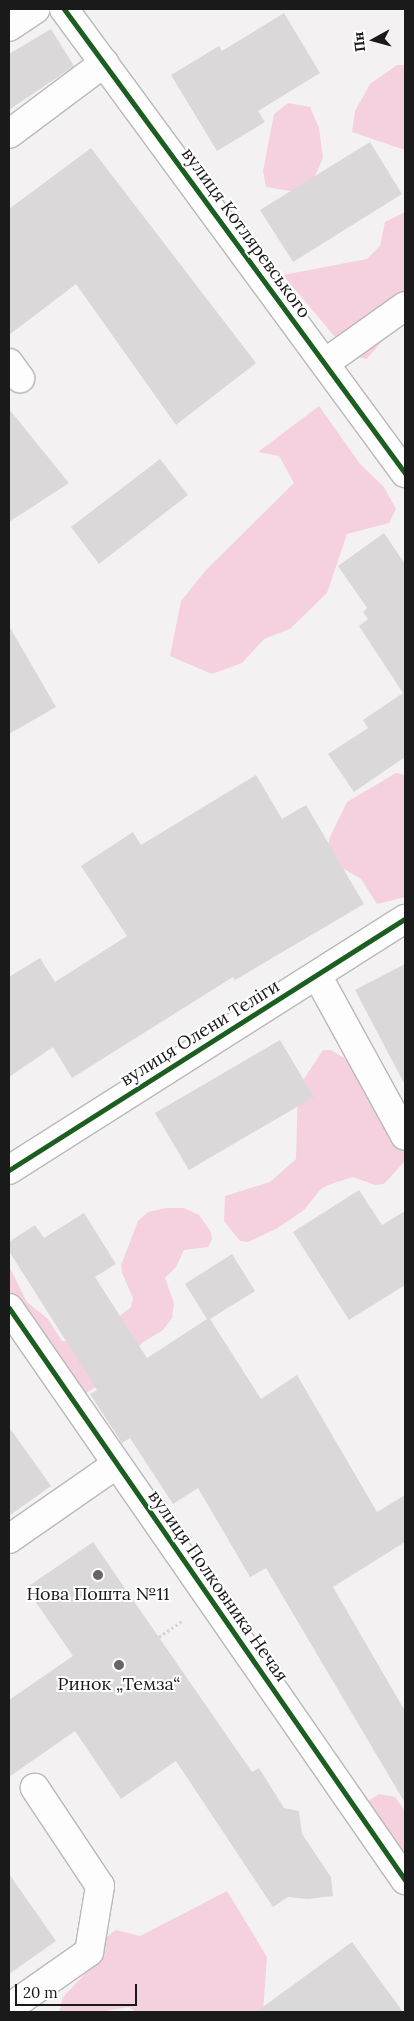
<!DOCTYPE html>
<meta charset="utf-8">
<style>
body{margin:0}
#map{position:relative;width:414px;height:2021px;overflow:hidden;background:#f4f1f2;font-family:Lora,serif}
div>[style]{position:absolute}
[style*='--x']{left:calc(var(--x)*1px);top:calc(var(--y)*1px);width:calc(var(--w)*1px);rotate:calc(var(--a)*1deg)}
.green>*{inset:0;background:#f5d1df}
.building>*{inset:0;background:#dad8d8}
.path>*{height:3px;margin-top:-1.5px;transform-origin:0;background:repeating-linear-gradient(90deg,#d4d2d3 0 2.5px,transparent 0 5px)}
.roads{filter:drop-shadow(1px 0 #bab8b8) drop-shadow(-1px 0 #bab8b8) drop-shadow(0 1px #bab8b8) drop-shadow(0 -1px #bab8b8)}
.minor>*{height:28px;margin:-14px;padding:0 14px;transform-origin:14px;border-radius:14px;background:#fdfdfd}
.cycleway>*{height:5px;margin:-2.5px;padding:0 2.5px;transform-origin:2.5px;border-radius:2.5px;background:#1b5e20}
.dots>*{width:14px;height:14px;translate:-50% -50%;box-sizing:border-box;border:2px solid #fff;border-radius:50%}
span{translate:-50% -50%;white-space:nowrap;text-align:center;line-height:1.15;-webkit-text-stroke:4px #fff;paint-order:stroke}
.street-label{font-size:18px;color:#1b1a1a}
.poi-label{font-size:18px;color:#1b1a1a}
.frame{position:absolute;inset:0;border:10px solid #1b1a1a;pointer-events:none}
.north{position:absolute;left:349px;top:15px;width:50px;height:50px;-webkit-text-stroke:4px #fff;paint-order:stroke;rotate:263deg;font-size:14px;font-weight:700;line-height:20px;text-align:center;color:#1b1a1a}
.north::after{content:'';display:block;margin:auto;width:18px;height:22px;background:#1b1a1a;clip-path:polygon(50% 0,100% 100%,50% 72%,0 100%)}
.scale{position:absolute;left:15px;top:1984px;width:122px;height:22px;box-sizing:border-box;border:2px solid #1b1a1a;border-top:0;padding-left:6px;font-size:15px;line-height:18px;white-space:nowrap;color:#1b1a1a;-webkit-text-stroke:4px #fff;paint-order:stroke}
</style>
<div id="map">
<div class="green">
<div style="clip-path:polygon(397px 65px,405px 65px,405px 150px,352px 132px,355px 111px,370px 84px)"></div>
<div style="clip-path:polygon(288px 103px,310px 107px,319px 128px,323px 158px,307px 194px,266px 187px,263px 171px,274px 114px)"></div>
<div style="clip-path:polygon(405px 212px,405px 313px,367px 359px,351px 356px,283px 275px,367px 259px,380px 246px,385px 222px)"></div>
<div style="clip-path:polygon(319px 406px,360px 464px,384px 487px,396px 509px,389px 523px,347px 534px,327px 593px,290px 629px,264px 639px,242px 663px,212px 674px,170px 656px,181px 601px,206px 570px,294px 483px,279px 456px,258px 452px)"></div>
<div style="clip-path:polygon(396px 773px,405px 775px,405px 897px,377px 904px,361px 879px,325px 858px,330px 837px,347px 802px)"></div>
<div style="clip-path:polygon(323px 1050px,331px 1050px,346px 1059px,405px 1142px,405px 1161px,384px 1184px,375px 1185px,353px 1177px,328px 1185px,320px 1190px,304px 1210px,276px 1229px,248px 1242px,240px 1241px,224px 1221px,225px 1196px,270px 1182px,296px 1159px,298px 1088px)"></div>
<div style="clip-path:polygon(166px 1208px,184px 1208px,199px 1215px,211px 1232px,212px 1239px,208px 1247px,184px 1250px,176px 1267px,165px 1278px,174px 1303px,172px 1318px,163px 1330px,142px 1343px,100px 1384px,80px 1397px,16px 1310px,9px 1293px,9px 1266px,27px 1302px,48px 1319px,62px 1341px,96px 1344px,105px 1327px,131px 1307px,133px 1298px,122px 1273px,121px 1265px,138px 1221px,148px 1212px)"></div>
<div style="clip-path:polygon(379px 1794px,395px 1797px,405px 1811px,405px 1871px,366px 1802px)"></div>
<div style="clip-path:polygon(227px 1891px,267px 1957px,263px 2012px,136px 2012px,129px 2007px,100px 2012px,59px 2012px,63px 1997px,98px 1960px,105px 1938px,116px 1930px,140px 1936px)"></div>
</div>
<div class="building">
<div style="clip-path:polygon(284px 13px,320px 73px,258px 111px,265px 122px,217px 151px,171px 75px,219px 46px,222px 51px)"></div>
<div style="clip-path:polygon(51px 29px,74px 66px,9px 110px,9px 54px)"></div>
<div style="clip-path:polygon(370px 142px,402px 194px,293px 262px,260px 210px)"></div>
<div style="clip-path:polygon(91px 148px,256px 363px,176px 425px,76px 284px,9px 335px,9px 209px)"></div>
<div style="clip-path:polygon(9px 409px,69px 483px,9px 522px)"></div>
<div style="clip-path:polygon(160px 459px,188px 495px,99px 564px,71px 527px)"></div>
<div style="clip-path:polygon(384px 533px,405px 564px,405px 757px,354px 792px,328px 754px,368px 728px,363px 720px,403px 693px,359px 626px,368px 619px,363px 612px,367px 608px,338px 566px)"></div>
<div style="clip-path:polygon(9px 626px,56px 707px,9px 734px)"></div>
<div style="clip-path:polygon(256px 775px,282px 819px,306px 805px,364px 904px,235px 980px,233px 977px,72px 1078px,53px 1047px,9px 1077px,9px 977px,40px 958px,55px 982px,127px 936px,81px 866px,133px 832px,141px 845px)"></div>
<div style="clip-path:polygon(405px 964px,405px 1085px,355px 990px)"></div>
<div style="clip-path:polygon(280px 1040px,314px 1097px,189px 1170px,155px 1113px)"></div>
<div style="clip-path:polygon(359px 1190px,382px 1225px,405px 1211px,405px 1285px,349px 1320px,293px 1232px)"></div>
<div style="clip-path:polygon(84px 1213px,116px 1264px,95px 1277px,147px 1358px,207px 1319px,185px 1284px,232px 1254px,255px 1291px,210px 1319px,261px 1399px,297px 1375px,377px 1512px,405px 1495px,405px 1542px,333px 1587px,405px 1711px,405px 1803px,266px 1568px,250px 1577px,198px 1488px,173px 1504px,130px 1438px,122px 1443px,90px 1394px,97px 1390px,9px 1251px,9px 1242px,35px 1225px,44px 1238px)"></div>
<div style="clip-path:polygon(9px 1427px,51px 1486px,9px 1516px)"></div>
<div style="clip-path:polygon(93px 1542px,252px 1772px,259px 1768px,284px 1808px,299px 1811px,302px 1834px,331px 1877px,333px 1896px,308px 1899px,288px 1897px,273px 1907px,176px 1761px,121px 1799px,75px 1731px,9px 1777px,9px 1700px,73px 1656px,26px 1588px)"></div>
<div style="clip-path:polygon(9px 1874px,56px 1941px,9px 1974px)"></div>
<div style="clip-path:polygon(352px 1942px,403px 2012px,256px 2012px)"></div>
</div>
<div class="path">
<div style="--x:159;--y:1637;--w:29;--a:-35"></div>
</div>
<div class="roads">
<div class="minor">
<div style="--x:64;--y:9;--w:576;--a:53.69"></div>
<div style="--x:9;--y:27;--w:32;--a:-34"></div>
<div style="--x:9;--y:134;--w:119;--a:-36.8"></div>
<div style="--x:9;--y:363;--w:19;--a:54"></div>
<div style="--x:325;--y:363;--w:98;--a:-35.5"></div>
<div style="--x:317;--y:975;--w:183;--a:61.3"></div>
<div style="--x:9;--y:1170;--w:469;--a:-32.4"></div>
<div style="--x:9;--y:1308;--w:696;--a:55.3"></div>
<div style="--x:9;--y:1539;--w:131;--a:-34.8"></div>
<div style="--x:9;--y:2008;--w:98;--a:-35"></div>
<div style="--x:89;--y:1952;--w:67;--a:-80.5"></div>
<div style="--x:100;--y:1886;--w:118;--a:-123.6"></div>
</div>
</div>
<div class="cycleway">
<div style="--x:64;--y:9;--w:576;--a:53.69"></div>
<div style="--x:9;--y:1170;--w:469;--a:-32.4"></div>
<div style="--x:9;--y:1308;--w:696;--a:55.3"></div>
</div>
<div class="dots">
<div style="left:98px;top:1575px;background:#676566"></div>
<div style="left:119px;top:1665px;background:#676566"></div>
</div>
<div class="street-label">
<span style="left:246px;top:233px;rotate:54deg">вулиця Котляревського</span>
<span style="left:200px;top:1033px;rotate:-32deg">вулиця Олени Теліги</span>
<span style="left:218px;top:1586px;rotate:55deg">вулиця Полковника Нечая</span>
</div>
<div class="poi-label">
<span style="left:98px;top:1594px">Нова Пошта №11</span>
<span style="left:119px;top:1684px">Ринок „Темза“</span>
</div>
<div class="frame"></div>
<div class="north">Пн</div>
<div class="scale">20 m</div>
</div>
